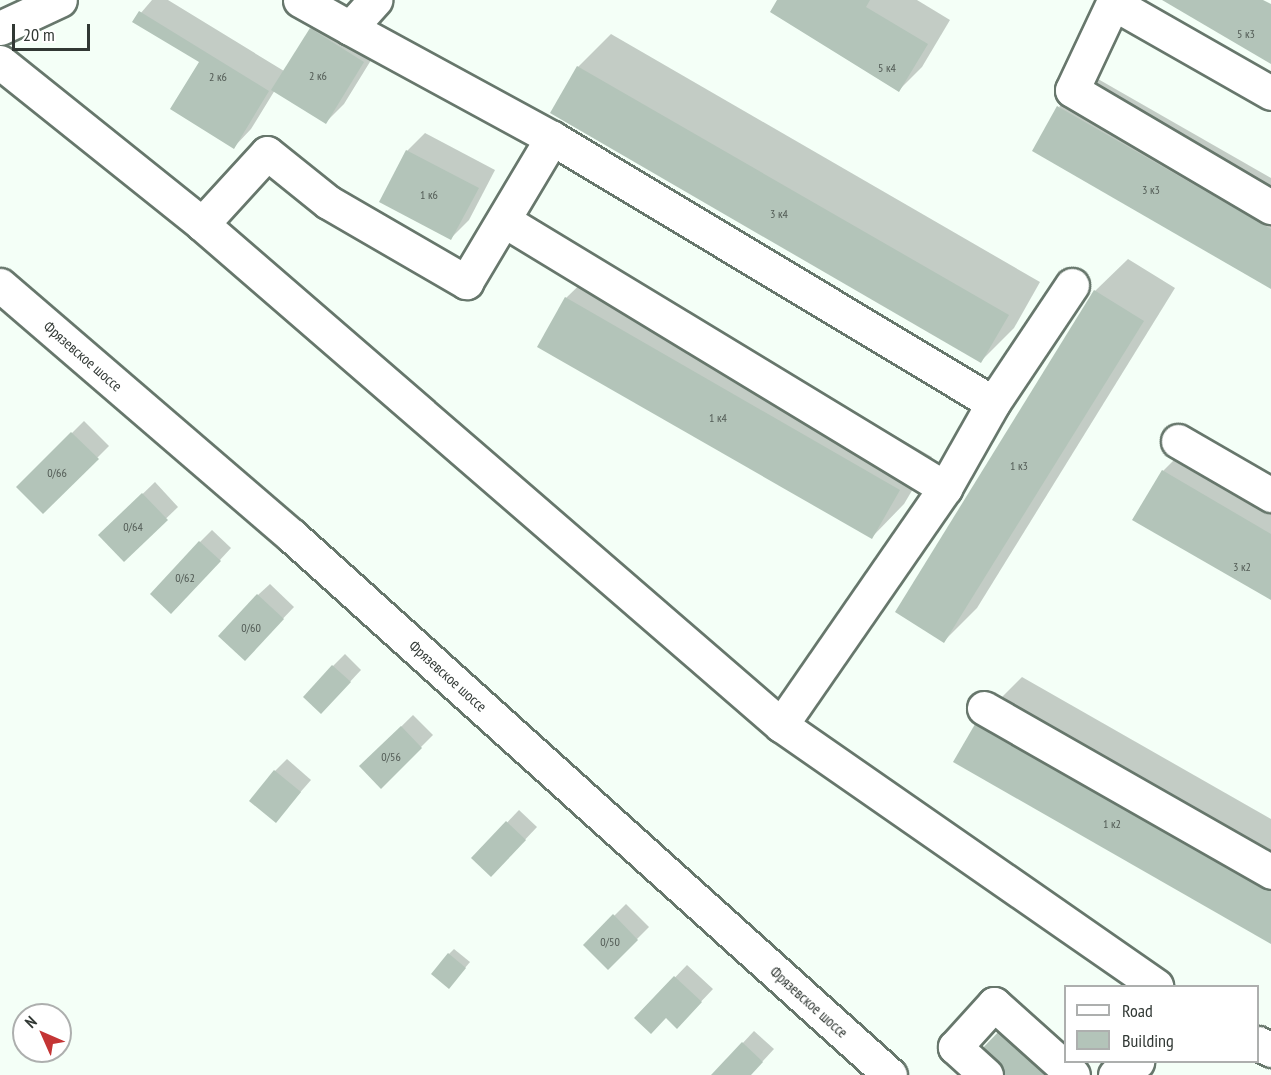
<!DOCTYPE html>
<meta charset="utf-8">
<style>
body{margin:0}
#map{position:relative;width:1271px;height:1075px;overflow:hidden;background:#f4fff7;font-family:"PT Sans Narrow",sans-serif}
div>[style]{position:absolute}
[style*='--x']{left:calc(var(--x)*1px);top:calc(var(--y)*1px);width:calc(var(--w)*1px);rotate:calc(var(--a)*1deg)}
.shadow>*{inset:0;background:#0003}
.building>*{inset:0;background:#b3c4b9}
.roads{filter:drop-shadow(2px 0 #67776c) drop-shadow(-2px 0 #67776c) drop-shadow(0 2px #67776c) drop-shadow(0 -2px #67776c)}
.minor>*{height:33px;margin:-16.5px;padding:0 16.5px;transform-origin:16.5px;border-radius:16.5px;background:#fff}
.highway>*{height:33px;margin:-16.5px;padding:0 16.5px;transform-origin:16.5px;border-radius:16.5px;background:#fff}
span{translate:-50% -50%;white-space:nowrap;text-align:center;line-height:1.15;-webkit-text-stroke:4.5px #fff;paint-order:stroke}
.number-label{font-size:12px;color:#525b55}
.number-label span{-webkit-text-stroke-width:0}
.street-label{font-size:15px;color:#313834}
.legend{position:absolute;left:1064px;top:985px;width:195px;height:78px;box-sizing:border-box;background:#fff;border:2px solid #adafae;margin:0;padding:8px 10px;list-style:none;font-size:18px;color:#313834}
.legend li{display:flex;align-items:center;gap:12px;height:30px}
.legend b{width:30px;border:2px solid #adafae}
.north{position:absolute;left:12px;top:1003px;width:60px;height:60px;box-sizing:border-box;background:#fff;border:2px solid #adafae;border-radius:50%;rotate:315deg;font-size:16px;font-weight:700;line-height:24px;text-align:center;color:#313834}
.north::after{content:'';display:block;margin:auto;width:21px;height:27px;background:#c43535;clip-path:polygon(50% 0,100% 100%,50% 72%,0 100%)}
.scale{position:absolute;left:12px;top:24px;width:78px;height:27px;box-sizing:border-box;border:3px solid #313834;border-top:0;padding-left:8px;font-size:18px;line-height:21px;white-space:nowrap;color:#313834;-webkit-text-stroke:4px #fff;paint-order:stroke}
</style>
<div id="map">
<div class="shadow">
<div style="clip-path:polygon(152px 0,168px 0,284px 71px,311px 29px,329px 11px,381px 44px,344px 104px,326px 122px,275px 90px,251px 129px,234px 147px,201px 62px,134px 21px)"></div>
<div style="clip-path:polygon(779px 0,917px 0,950px 20px,922px 67px,899px 90px)"></div>
<div style="clip-path:polygon(611px 34px,1040px 282px,1014px 328px,981px 361px,552px 113px,578px 67px)"></div>
<div style="clip-path:polygon(1091px 75px,1271px 178px,1271px 287px,1059px 107px)"></div>
<div style="clip-path:polygon(425px 133px,495px 170px,469px 220px,451px 238px,381px 201px,407px 151px)"></div>
<div style="clip-path:polygon(1128px 259px,1175px 288px,977px 608px,944px 641px,1095px 291px)"></div>
<div style="clip-path:polygon(599px 266px,932px 457px,904px 504px,872px 537px,566px 298px)"></div>
<div style="clip-path:polygon(84px 421px,109px 446px,43px 512px,18px 487px)"></div>
<div style="clip-path:polygon(1196px 438px,1271px 482px,1271px 599px,1163px 471px)"></div>
<div style="clip-path:polygon(155px 482px,178px 507px,124px 559px,100px 535px)"></div>
<div style="clip-path:polygon(212px 530px,231px 548px,183px 600px,200px 542px)"></div>
<div style="clip-path:polygon(270px 584px,294px 607px,256px 647px,258px 595px)"></div>
<div style="clip-path:polygon(345px 654px,361px 670px,333px 700px,333px 666px)"></div>
<div style="clip-path:polygon(1022px 677px,1271px 819px,1271px 942px,980px 719px)"></div>
<div style="clip-path:polygon(413px 715px,433px 735px,381px 787px,361px 766px)"></div>
<div style="clip-path:polygon(287px 759px,311px 780px,276px 820px,275px 771px)"></div>
<div style="clip-path:polygon(519px 810px,537px 827px,503px 863px,473px 858px)"></div>
<div style="clip-path:polygon(626px 904px,649px 927px,608px 968px,585px 945px)"></div>
<div style="clip-path:polygon(454px 949px,470px 962px,454px 981px,449px 954px)"></div>
<div style="clip-path:polygon(687px 965px,713px 989px,677px 1027px,666px 1017px,636px 1018px)"></div>
<div style="clip-path:polygon(754px 1031px,774px 1049px,750px 1075px,713px 1075px)"></div>
</div>
<div class="building">
<div style="clip-path:polygon(777px 0,870px 0,866px 7px,928px 44px,899px 92px,770px 12px)"></div>
<div style="clip-path:polygon(1162px 0,1263px 0,1271px 4px,1271px 64px)"></div>
<div style="clip-path:polygon(139px 11px,269px 91px,234px 149px,170px 109px,199px 62px,132px 22px)"></div>
<div style="clip-path:polygon(310px 28px,364px 62px,326px 124px,271px 90px)"></div>
<div style="clip-path:polygon(577px 66px,1009px 315px,981px 363px,550px 113px)"></div>
<div style="clip-path:polygon(1057px 106px,1271px 229px,1271px 289px,1032px 151px)"></div>
<div style="clip-path:polygon(406px 150px,479px 188px,451px 240px,379px 202px)"></div>
<div style="clip-path:polygon(1094px 290px,1144px 321px,944px 643px,895px 612px)"></div>
<div style="clip-path:polygon(565px 297px,900px 490px,872px 539px,537px 347px)"></div>
<div style="clip-path:polygon(71px 432px,99px 459px,43px 514px,16px 487px)"></div>
<div style="clip-path:polygon(1162px 470px,1271px 534px,1271px 600px,1132px 520px)"></div>
<div style="clip-path:polygon(142px 493px,168px 520px,124px 562px,98px 535px)"></div>
<div style="clip-path:polygon(199px 541px,221px 561px,171px 614px,150px 594px)"></div>
<div style="clip-path:polygon(257px 594px,284px 619px,245px 661px,218px 636px)"></div>
<div style="clip-path:polygon(332px 665px,351px 682px,321px 714px,303px 697px)"></div>
<div style="clip-path:polygon(978px 719px,1271px 886px,1271px 944px,953px 762px)"></div>
<div style="clip-path:polygon(401px 726px,422px 748px,381px 789px,359px 766px)"></div>
<div style="clip-path:polygon(274px 770px,301px 792px,276px 823px,249px 801px)"></div>
<div style="clip-path:polygon(506px 821px,526px 840px,491px 877px,471px 858px)"></div>
<div style="clip-path:polygon(613px 914px,638px 940px,608px 970px,583px 945px)"></div>
<div style="clip-path:polygon(448px 953px,466px 968px,449px 989px,431px 974px)"></div>
<div style="clip-path:polygon(674px 976px,702px 1002px,677px 1029px,666px 1018px,651px 1034px,634px 1018px)"></div>
<div style="clip-path:polygon(1004px 1026px,1056px 1075px,1002px 1075px,978px 1053px)"></div>
<div style="clip-path:polygon(742px 1042px,763px 1062px,751px 1075px,711px 1075px)"></div>
</div>
<div class="roads">
<div class="minor">
<div style="--x:300;--y:0;--w:57;--a:29.2"></div>
<div style="--x:350;--y:28;--w:38;--a:-48"></div>
<div style="--x:0;--y:28;--w:66;--a:-25"></div>
<div style="--x:350;--y:28;--w:230;--a:28.6"></div>
<div style="--x:552;--y:138;--w:514;--a:31"></div>
<div style="--x:0;--y:62;--w:259;--a:38.7"></div>
<div style="--x:202;--y:224;--w:766;--a:40.87"></div>
<div style="--x:781;--y:725;--w:457;--a:34.8"></div>
<div style="--x:1271;--y:93;--w:182;--a:-150.3"></div>
<div style="--x:1113;--y:3;--w:96;--a:115.2"></div>
<div style="--x:1072;--y:90;--w:231;--a:30.5"></div>
<div style="--x:505;--y:221;--w:515;--a:31.25"></div>
<div style="--x:202;--y:224;--w:96;--a:-47.5"></div>
<div style="--x:267;--y:153;--w:78;--a:38.8"></div>
<div style="--x:328;--y:202;--w:160;--a:30.1"></div>
<div style="--x:466;--y:282;--w:168;--a:-59.2"></div>
<div style="--x:1178;--y:441;--w:108;--a:30.1"></div>
<div style="--x:984;--y:708;--w:331;--a:29.7"></div>
<div style="--x:781;--y:725;--w:288;--a:-55.3"></div>
<div style="--x:945;--y:488;--w:98;--a:-60.5"></div>
<div style="--x:993;--y:403;--w:142;--a:-56.2"></div>
<div style="--x:1258;--y:1043;--w:15;--a:28"></div>
<div style="--x:986;--y:1075;--w:42;--a:-137.9"></div>
<div style="--x:955;--y:1047;--w:58;--a:-47.8"></div>
<div style="--x:994;--y:1004;--w:106;--a:41.9"></div>
<div style="--x:1115;--y:1075;--w:26;--a:-31"></div>
</div>
<div class="highway">
<div style="--x:0;--y:285;--w:385;--a:40.7"></div>
<div style="--x:292;--y:536;--w:805;--a:42.03"></div>
</div>
</div>
<div class="number-label">
<span style="left:1246px;top:34px">5 к3</span>
<span style="left:887px;top:68px">5 к4</span>
<span style="left:318px;top:76px">2 к6</span>
<span style="left:218px;top:77px">2 к6</span>
<span style="left:1151px;top:190px">3 к3</span>
<span style="left:429px;top:195px">1 к6</span>
<span style="left:779px;top:214px">3 к4</span>
<span style="left:718px;top:418px">1 к4</span>
<span style="left:1019px;top:466px">1 к3</span>
<span style="left:57px;top:473px">0/66</span>
<span style="left:133px;top:527px">0/64</span>
<span style="left:1242px;top:567px">3 к2</span>
<span style="left:185px;top:578px">0/62</span>
<span style="left:251px;top:628px">0/60</span>
<span style="left:391px;top:757px">0/56</span>
<span style="left:1112px;top:824px">1 к2</span>
<span style="left:610px;top:942px">0/50</span>
</div>
<div class="street-label">
<span style="left:83px;top:356px;rotate:41deg">Фрязевское шоссе</span>
<span style="left:448px;top:676px;rotate:42deg">Фрязевское шоссе</span>
<span style="left:809px;top:1002px;rotate:42deg">Фрязевское шоссе</span>
</div>
<ul class="legend">
<li><b style="height:8px;background:#fff"></b>Road</li>
<li><b style="height:16px;background:#b3c4b9"></b>Building</li>
</ul>
<div class="north">N</div>
<div class="scale">20 m</div>
</div>
